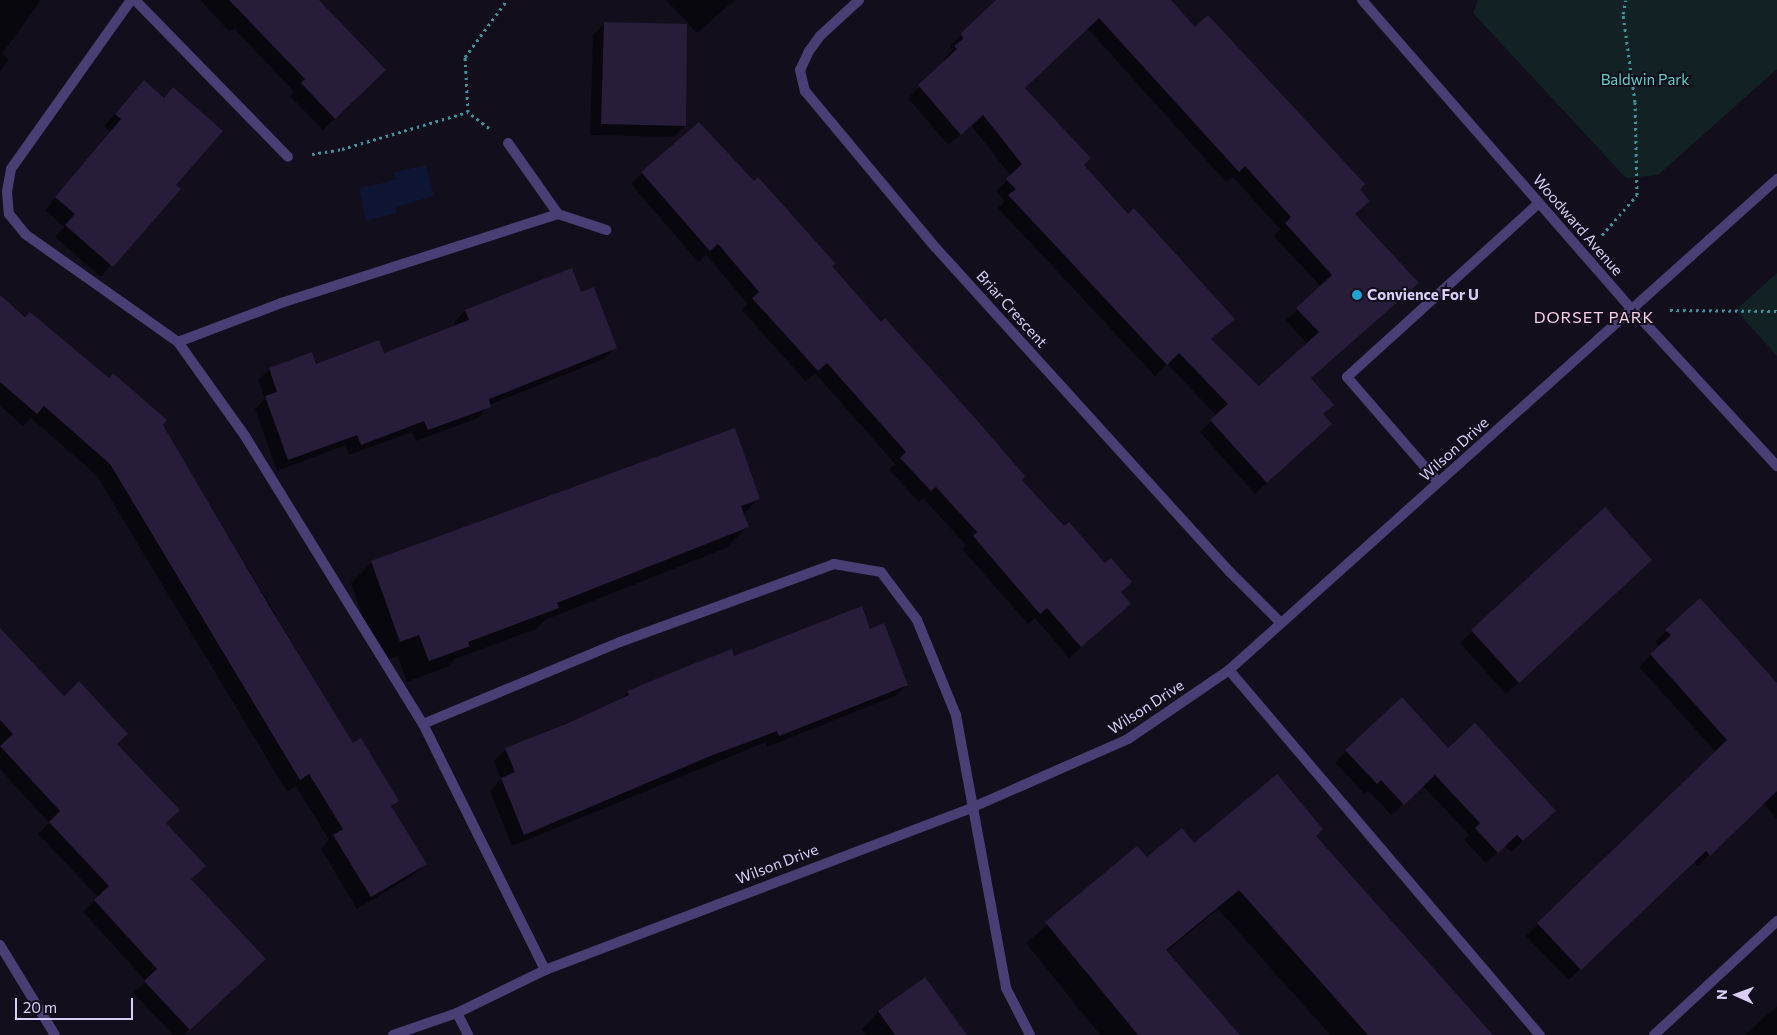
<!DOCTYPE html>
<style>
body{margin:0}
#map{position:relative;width:1777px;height:1035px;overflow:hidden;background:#120e1b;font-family:Commissioner,sans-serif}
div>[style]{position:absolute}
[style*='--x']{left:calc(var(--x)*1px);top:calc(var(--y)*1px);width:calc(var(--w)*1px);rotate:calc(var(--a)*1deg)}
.green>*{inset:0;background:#122224}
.water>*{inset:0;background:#0e1533}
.shadow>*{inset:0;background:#0007}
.building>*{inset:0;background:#271c39}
.path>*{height:3px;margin-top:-1.5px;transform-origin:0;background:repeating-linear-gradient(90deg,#3c949f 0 2.5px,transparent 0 6.5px)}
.service>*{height:10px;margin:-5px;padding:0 5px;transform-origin:5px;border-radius:5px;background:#4a3f74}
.minor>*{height:10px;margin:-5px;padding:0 5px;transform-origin:5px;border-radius:5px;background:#4a3f74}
.tertiary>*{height:10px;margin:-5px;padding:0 5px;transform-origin:5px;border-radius:5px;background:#4a3f74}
.dots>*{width:14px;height:14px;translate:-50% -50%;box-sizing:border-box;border:2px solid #120e1b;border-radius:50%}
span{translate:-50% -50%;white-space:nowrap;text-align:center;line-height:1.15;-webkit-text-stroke:4px #120e1b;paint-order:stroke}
.park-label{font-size:15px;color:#65cec5}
.street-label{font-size:15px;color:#dacef8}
.poi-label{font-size:15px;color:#dacef8;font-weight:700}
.left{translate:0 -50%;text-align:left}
.neighbourhood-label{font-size:16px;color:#f9d0e3;letter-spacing:1px}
.north{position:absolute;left:1712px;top:970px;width:50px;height:50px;-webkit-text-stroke:4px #120e1b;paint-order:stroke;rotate:272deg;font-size:14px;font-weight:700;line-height:20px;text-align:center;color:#dacef8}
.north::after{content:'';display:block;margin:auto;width:18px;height:22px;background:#dacef8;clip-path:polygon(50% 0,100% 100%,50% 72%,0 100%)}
.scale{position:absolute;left:15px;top:998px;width:118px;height:22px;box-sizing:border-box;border:2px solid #dacef8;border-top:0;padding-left:6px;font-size:15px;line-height:18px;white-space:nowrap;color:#dacef8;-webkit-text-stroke:4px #120e1b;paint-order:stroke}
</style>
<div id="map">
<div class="green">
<div style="clip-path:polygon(1478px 0,1777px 0,1777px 69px,1658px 175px,1626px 178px,1473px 13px)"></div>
<div style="clip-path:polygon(1777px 273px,1777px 356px,1736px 310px)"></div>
</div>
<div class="water">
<div style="clip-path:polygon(426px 165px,434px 196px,396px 207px,396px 213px,366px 221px,359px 188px,387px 182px,396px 179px,394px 172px)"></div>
</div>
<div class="shadow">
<div style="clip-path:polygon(0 0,41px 0,2px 54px,9px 59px,0 71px)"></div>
<div style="clip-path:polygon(200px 0,317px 0,384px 70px,323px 130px,290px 96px,294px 92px,234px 28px,230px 32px)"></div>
<div style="clip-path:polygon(666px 0,735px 0,697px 33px)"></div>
<div style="clip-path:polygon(evenodd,998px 0,1170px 0,1195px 28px,1358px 190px,1310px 379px,1333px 405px,1322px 415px,1319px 436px,1255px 494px,1200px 432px,1217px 416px,1167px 364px,1155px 376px,998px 208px,1005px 201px,996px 191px,1011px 176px,971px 125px,948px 145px,908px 98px,946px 61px,943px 59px,952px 51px,950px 46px,998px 0,1087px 28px,1226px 182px,1233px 177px,1280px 229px,1274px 236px,1321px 287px,1286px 320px,1307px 344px,1259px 388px,1210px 340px,1233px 319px,1128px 216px,1082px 165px,1024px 88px,1087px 28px)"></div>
<div style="clip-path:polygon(605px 23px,685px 125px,674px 137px,590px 135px,593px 35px)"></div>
<div style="clip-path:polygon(173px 89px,174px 185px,101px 277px,55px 237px,64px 227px,45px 210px,111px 132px,104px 126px,133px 93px,163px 99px)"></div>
<div style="clip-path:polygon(642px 173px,830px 266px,1129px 604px,1069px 658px,1035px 618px,1028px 624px,962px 549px,966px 545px,923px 498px,919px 502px,889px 470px,895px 464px,815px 373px,806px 382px,742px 310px,748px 304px,706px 255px,698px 262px,631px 184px)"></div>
<div style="clip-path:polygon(581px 293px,616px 347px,604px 359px,489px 405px,478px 418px,416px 441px,412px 432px,349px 455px,346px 445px,277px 471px,255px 409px,265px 399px,258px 380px,270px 369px,383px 354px,455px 326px,454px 322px,465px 311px)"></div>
<div style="clip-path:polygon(0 296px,162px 424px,353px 745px,397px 800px,391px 807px,425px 864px,412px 876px,357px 909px,321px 849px,329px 840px,296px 786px,287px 792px,97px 476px,31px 418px,23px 426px,0 406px)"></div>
<div style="clip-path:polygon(759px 498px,743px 515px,747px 527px,726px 548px,545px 620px,536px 629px,455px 659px,447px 667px,407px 682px,398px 656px,379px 663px,351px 583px,372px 562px)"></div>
<div style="clip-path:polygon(1605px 509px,1639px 571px,1506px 694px,1460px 643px)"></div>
<div style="clip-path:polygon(0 630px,64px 697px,116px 745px,165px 823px,190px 880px,253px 970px,184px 1035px,173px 1035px,133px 993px,146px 981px,83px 912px,98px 897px,38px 834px,49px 823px,0 769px)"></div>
<div style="clip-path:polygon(1666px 631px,1777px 685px,1777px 819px,1763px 803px,1698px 866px,1694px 862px,1569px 980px,1526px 936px,1716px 752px,1639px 667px,1659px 647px,1655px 642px)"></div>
<div style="clip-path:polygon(734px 658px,907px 685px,895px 696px,767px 747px,766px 742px,512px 846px,490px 791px,501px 779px,494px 761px,506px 749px,619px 701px,628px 692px)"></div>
<div style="clip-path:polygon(1448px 749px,1542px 823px,1511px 852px,1505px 846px,1486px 863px,1464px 840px,1469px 835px,1423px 786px,1391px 815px,1369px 791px,1364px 794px,1335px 762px,1346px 751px)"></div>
<div style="clip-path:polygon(1315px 836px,1491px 1035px,1330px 1035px,1218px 909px,1166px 952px,1238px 1035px,1100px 1035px,1026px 943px,1137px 848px,1146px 859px,1194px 845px)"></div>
<div style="clip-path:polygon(924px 978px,966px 1035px,866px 1035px,862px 1029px,878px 1012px)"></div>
<div style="clip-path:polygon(1777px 1006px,1777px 1035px,1745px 1035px)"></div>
</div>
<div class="building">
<div style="clip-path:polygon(229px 0,319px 0,386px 70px,335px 119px,301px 83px,305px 79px)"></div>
<div style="clip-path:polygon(evenodd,996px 0,1171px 0,1195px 27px,1208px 15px,1365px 184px,1360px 190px,1370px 201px,1355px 214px,1419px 283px,1311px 378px,1334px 405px,1323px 414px,1332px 424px,1267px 483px,1210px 420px,1228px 404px,1179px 353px,1167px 365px,1008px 195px,1016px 189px,1006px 179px,1022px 164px,983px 115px,961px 135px,918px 85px,957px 49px,954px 46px,963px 39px,961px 33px,996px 0,1099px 18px,1239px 172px,1245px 166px,1291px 217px,1285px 223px,1332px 275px,1296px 308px,1319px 332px,1259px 386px,1211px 339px,1235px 319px,1134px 208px,1128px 214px,1084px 165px,1091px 158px,1025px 88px,1099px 18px)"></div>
<div style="clip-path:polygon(604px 22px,687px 24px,686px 126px,601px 124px)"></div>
<div style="clip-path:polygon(144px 80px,164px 98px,173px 87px,223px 131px,176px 185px,181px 189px,113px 267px,65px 225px,75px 214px,55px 197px,121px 119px,115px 114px)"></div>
<div style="clip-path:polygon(699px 122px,754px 181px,758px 177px,835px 263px,832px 266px,881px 322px,885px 318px,975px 418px,1025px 476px,1022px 480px,1064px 526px,1069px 522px,1105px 563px,1111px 558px,1132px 582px,1121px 592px,1131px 604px,1081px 647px,1047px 608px,1040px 614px,973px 536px,977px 532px,936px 487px,931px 491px,900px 458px,906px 452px,827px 363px,818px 371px,752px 298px,759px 292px,718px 244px,710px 251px,641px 172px)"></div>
<div style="clip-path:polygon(572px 268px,581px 292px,594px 287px,617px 348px,489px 399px,491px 407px,428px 430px,424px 421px,361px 445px,357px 435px,288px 460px,265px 396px,277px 392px,269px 368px,312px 352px,316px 364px,379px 340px,384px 353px,469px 320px,465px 310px)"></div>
<div style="clip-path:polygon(0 295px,25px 317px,30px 312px,109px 378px,113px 373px,167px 420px,163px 425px,271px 609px,353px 743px,361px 738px,399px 801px,391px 806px,427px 864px,371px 897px,333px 835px,343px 829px,309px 774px,300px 780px,110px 464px,44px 406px,37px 414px,0 382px)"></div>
<div style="clip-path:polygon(735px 428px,760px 499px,741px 506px,749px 527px,557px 603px,559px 608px,468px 642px,470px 646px,429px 661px,419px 635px,400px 642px,371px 561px)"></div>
<div style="clip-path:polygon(1605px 507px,1652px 560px,1519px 683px,1471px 630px)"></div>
<div style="clip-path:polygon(1700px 598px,1777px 683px,1777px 791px,1710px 856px,1706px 851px,1581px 970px,1537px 923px,1727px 740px,1650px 654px,1671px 635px,1665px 630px)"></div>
<div style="clip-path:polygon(862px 606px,870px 629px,884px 623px,908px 685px,779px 736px,777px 731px,713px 755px,524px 835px,501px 778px,515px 772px,505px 748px,566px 724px,629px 695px,627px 691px,688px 666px,732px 649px,734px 656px)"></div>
<div style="clip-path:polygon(0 628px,64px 696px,79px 681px,128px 734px,117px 744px,180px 810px,166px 823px,206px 866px,191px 879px,266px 959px,190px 1030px,144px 981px,157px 969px,94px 900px,109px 886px,49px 822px,60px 811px,0 746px,13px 734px,0 720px)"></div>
<div style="clip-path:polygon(1402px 697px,1448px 748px,1475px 723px,1556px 811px,1523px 841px,1517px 835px,1498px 853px,1475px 828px,1480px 823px,1435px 775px,1404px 805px,1381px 780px,1377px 784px,1345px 750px)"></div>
<div style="clip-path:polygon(1277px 774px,1323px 829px,1316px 836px,1493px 1035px,1368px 1035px,1239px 890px,1166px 950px,1240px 1035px,1138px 1035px,1045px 922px,1137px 846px,1147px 857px,1182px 828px,1194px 843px)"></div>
<div style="clip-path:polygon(925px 977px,967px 1035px,895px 1035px,878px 1011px)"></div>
</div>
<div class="path">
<div style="--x:489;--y:128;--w:26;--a:-143"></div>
<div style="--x:468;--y:112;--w:55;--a:-93.1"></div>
<div style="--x:465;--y:57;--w:71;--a:-53.6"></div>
<div style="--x:312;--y:154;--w:30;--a:-9"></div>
<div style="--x:342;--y:149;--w:131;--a:-16.4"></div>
<div style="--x:1602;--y:235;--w:53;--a:-48.8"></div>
<div style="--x:1637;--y:195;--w:93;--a:-91.2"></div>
<div style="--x:1635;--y:102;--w:89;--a:-97.8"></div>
<div style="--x:1623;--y:14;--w:14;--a:-78"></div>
<div style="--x:1670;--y:310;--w:107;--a:0.5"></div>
</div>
<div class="service">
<div style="--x:131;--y:0;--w:207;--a:125.4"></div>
<div style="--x:11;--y:169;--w:23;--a:100"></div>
<div style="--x:7;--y:192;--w:22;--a:85"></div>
<div style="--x:9;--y:214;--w:26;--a:51"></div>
<div style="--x:25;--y:234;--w:187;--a:35.2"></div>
<div style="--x:178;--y:342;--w:115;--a:54.5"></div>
<div style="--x:245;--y:436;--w:339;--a:58.3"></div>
<div style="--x:423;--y:724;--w:275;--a:63.6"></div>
<div style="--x:135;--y:0;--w:219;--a:45.7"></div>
<div style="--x:508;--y:143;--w:87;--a:54.8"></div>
<div style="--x:558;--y:214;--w:51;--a:18.4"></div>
<div style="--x:178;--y:342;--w:110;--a:-20.7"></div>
<div style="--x:281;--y:303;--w:291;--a:-17.8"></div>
<div style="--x:1438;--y:482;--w:139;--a:-130.9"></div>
<div style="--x:1347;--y:377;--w:259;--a:-42.2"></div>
<div style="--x:1229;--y:670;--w:480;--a:49.6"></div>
<div style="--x:423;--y:724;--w:213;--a:-22.6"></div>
<div style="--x:620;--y:642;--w:228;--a:-20"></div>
<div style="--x:834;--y:564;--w:48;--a:9.7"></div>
<div style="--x:881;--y:572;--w:60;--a:53.1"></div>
<div style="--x:917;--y:620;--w:103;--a:67.7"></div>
<div style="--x:956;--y:715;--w:278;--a:79.6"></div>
<div style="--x:1006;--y:988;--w:53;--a:62.9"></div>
<div style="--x:1654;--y:1035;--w:168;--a:-42.8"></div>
</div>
<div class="minor">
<div style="--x:859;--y:0;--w:53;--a:137.3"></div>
<div style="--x:820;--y:36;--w:19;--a:126"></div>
<div style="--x:809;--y:51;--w:21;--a:115"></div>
<div style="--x:800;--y:70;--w:22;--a:77"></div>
<div style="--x:805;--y:91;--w:204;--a:50.2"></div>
<div style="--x:936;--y:248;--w:438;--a:47.8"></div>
<div style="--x:1230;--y:572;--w:72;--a:45"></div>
<div style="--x:0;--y:945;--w:105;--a:58.6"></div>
<div style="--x:457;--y:1013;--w:25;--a:63"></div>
</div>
<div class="tertiary">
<div style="--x:1362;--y:0;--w:410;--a:48.9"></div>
<div style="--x:1632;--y:309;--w:214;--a:47.3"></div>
<div style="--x:393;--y:1035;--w:68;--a:-19"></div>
<div style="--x:457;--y:1013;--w:98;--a:-26"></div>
<div style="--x:545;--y:970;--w:456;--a:-20.8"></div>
<div style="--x:971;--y:808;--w:171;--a:-23.7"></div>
<div style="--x:1128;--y:739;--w:122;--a:-34.3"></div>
<div style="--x:1229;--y:670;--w:736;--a:-41.86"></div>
</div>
<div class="dots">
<div style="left:1357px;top:295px;background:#1da3d6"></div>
</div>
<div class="park-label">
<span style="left:1645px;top:80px">Baldwin Park</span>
</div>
<div class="street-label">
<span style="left:1578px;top:225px;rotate:49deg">Woodward Avenue</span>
<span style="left:1012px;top:309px;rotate:48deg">Briar Crescent</span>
<span style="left:1454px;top:449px;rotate:-42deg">Wilson Drive</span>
<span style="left:1146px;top:707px;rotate:-33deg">Wilson Drive</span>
<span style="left:777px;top:864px;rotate:-21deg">Wilson Drive</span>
</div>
<div class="poi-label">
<span class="left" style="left:1367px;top:295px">Convience For U</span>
</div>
<div class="neighbourhood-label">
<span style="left:1594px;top:317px">DORSET PARK</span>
</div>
<div class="north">N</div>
<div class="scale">20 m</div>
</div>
